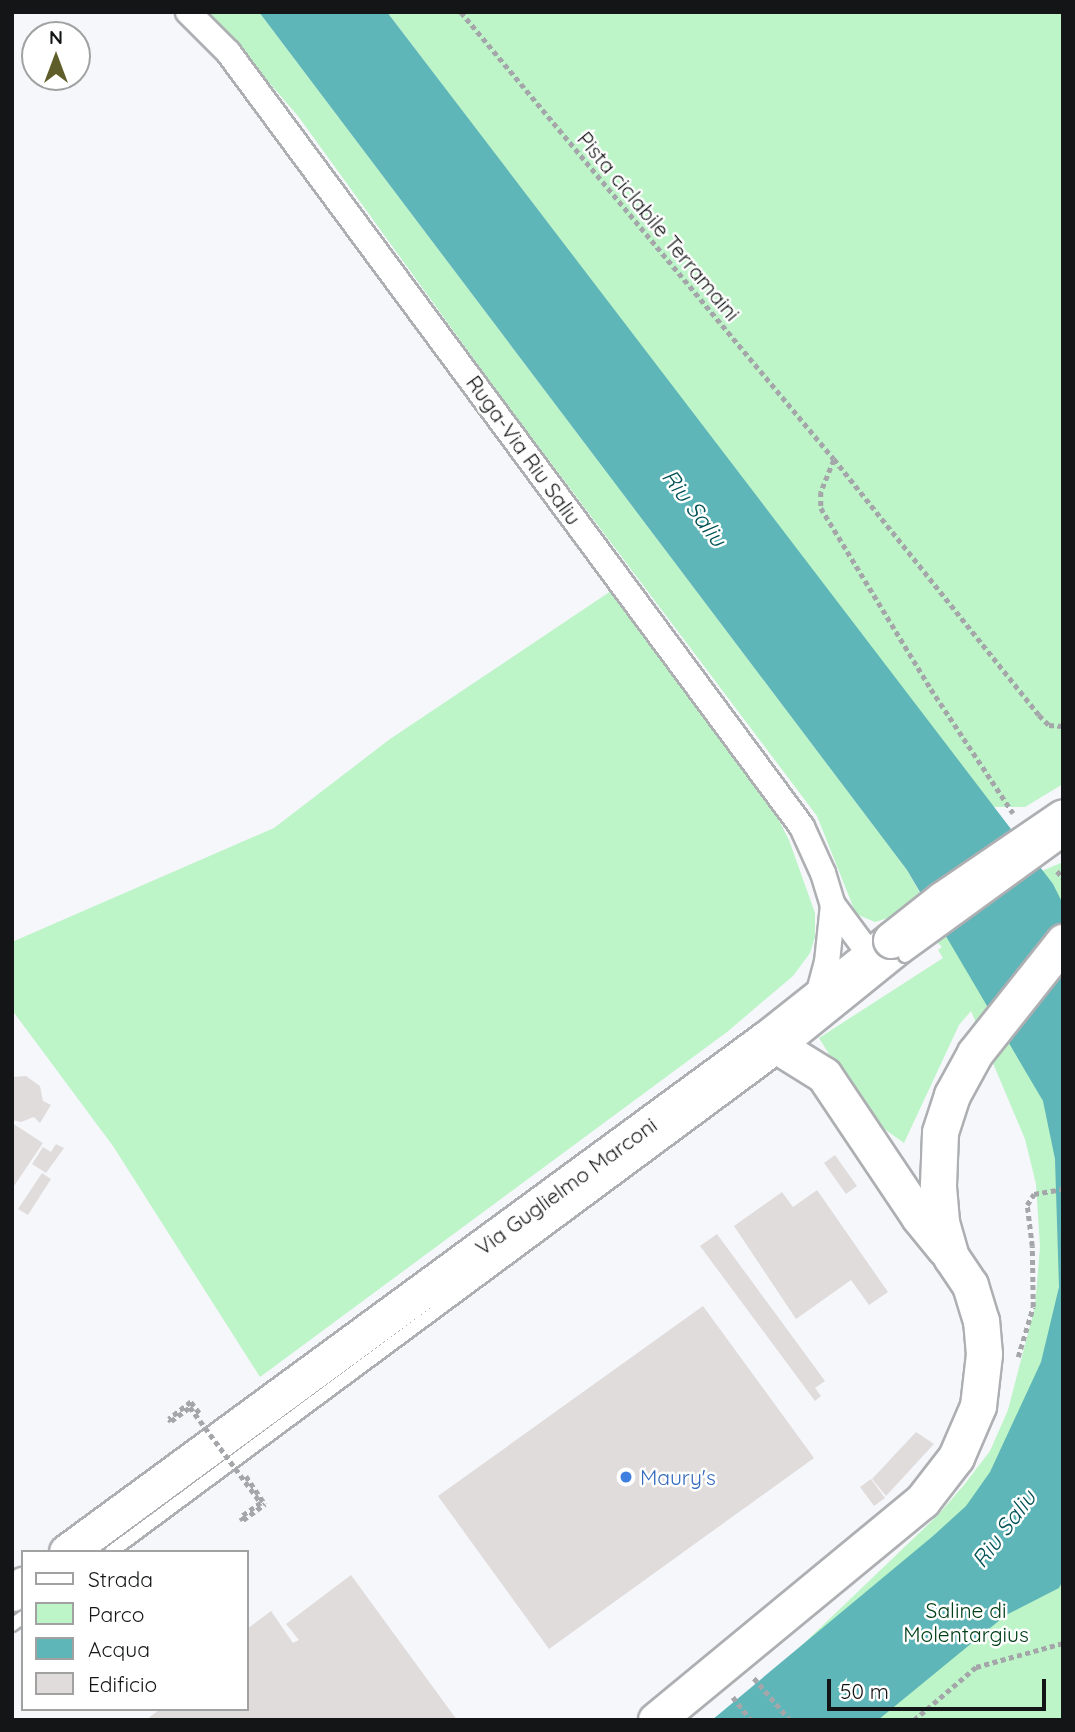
<!DOCTYPE html>
<style>
body{margin:0}
#map{position:relative;width:1075px;height:1732px;overflow:hidden;background:#f5f7fb;font-family:Quicksand,sans-serif}
div>[style]{position:absolute}
[style*='--x']{left:calc(var(--x)*1px);top:calc(var(--y)*1px);width:calc(var(--w)*1px);rotate:calc(var(--a)*1deg)}
.green>*{inset:0;background:#bdf4c8}
.water>*{inset:0;background:#5fb6b8}
.building>*{inset:0;background:#e1dcdc}
.path>*{height:4.5px;margin-top:-2.25px;transform-origin:0;background:repeating-linear-gradient(90deg,#a4a6a9 0 5px,transparent 0 8.5px)}
.roads{filter:drop-shadow(2px 0 #adafb2) drop-shadow(-2px 0 #adafb2) drop-shadow(0 2px #adafb2) drop-shadow(0 -2px #adafb2)}
.lane>*{height:12px;margin:-6px;padding:0 6px;transform-origin:6px;border-radius:6px;background:#fff}
.street>*{height:24px;margin:-12px;padding:0 12px;transform-origin:12px;border-radius:12px;background:#fff}
.secondary>*{height:35px;margin:-17.5px;padding:0 17.5px;transform-origin:17.5px;border-radius:17.5px;background:#fff}
.path-bridge>*{height:4.5px;margin-top:-2.25px;transform-origin:0;background:repeating-linear-gradient(90deg,#a4a6a9 0 5px,transparent 0 8.5px)}
.bridges{filter:drop-shadow(2px 0 #adafb2) drop-shadow(-2px 0 #adafb2) drop-shadow(0 2px #adafb2) drop-shadow(0 -2px #adafb2)}
.lane-bridge>*{height:12px;margin:-6px;padding:0 6px;transform-origin:6px;border-radius:6px;background:#fff}
.secondary-bridge>*{height:35px;margin:-17.5px;padding:0 17.5px;transform-origin:17.5px;border-radius:17.5px;background:#fff}
.dots>*{width:19px;height:19px;translate:-50% -50%;box-sizing:border-box;border:4px solid #fff;border-radius:50%}
span{translate:-50% -50%;white-space:nowrap;text-align:center;line-height:1.15;-webkit-text-stroke:5px #fff;paint-order:stroke}
.street-label{font-size:21px;color:#141516}
.shop-label{font-size:21px;color:#366cbe}
.left{translate:0 -50%;text-align:left}
.park-label{font-size:21px;color:#004019}
.water-label{font-size:23px;color:#005255;font-style:italic}
.frame{position:absolute;inset:0;border:14px solid #141516;pointer-events:none}
.legend{position:absolute;left:21px;top:1550px;width:228px;height:161px;box-sizing:border-box;background:#fff;border:2px solid #a1a1a2;margin:0;padding:9px 12px;list-style:none;font-size:21px;color:#141516}
.legend li{display:flex;align-items:center;gap:14px;height:35px}
.legend b{width:35px;border:2px solid #a1a1a2}
.north{position:absolute;left:21px;top:21px;width:70px;height:70px;box-sizing:border-box;background:#fff;border:2px solid #a1a1a2;border-radius:50%;rotate:0deg;font-size:19px;font-weight:700;line-height:28px;text-align:center;color:#141516}
.north::after{content:'';display:block;margin:auto;width:24px;height:32px;background:#5f5d29;clip-path:polygon(50% 0,100% 100%,50% 72%,0 100%)}
.scale{position:absolute;left:827px;top:1679px;width:219px;height:32px;box-sizing:border-box;border:4px solid #141516;border-top:0;padding-left:9px;font-size:21px;line-height:24px;white-space:nowrap;color:#141516;-webkit-text-stroke:5px #fff;paint-order:stroke}
</style>
<div id="map">
<div class="green">
<div style="clip-path:polygon(208px 12px,259px 12px,907px 870px,921px 895px,888px 918px,875px 922px,856px 914px,817px 816px,505px 402px,298px 116px)"></div>
<div style="clip-path:polygon(387px 12px,1063px 12px,1063px 784px,1025px 807px,992px 807px)"></div>
<div style="clip-path:polygon(611px 591px,776px 815px,789px 840px,815px 913px,815px 937px,810px 953px,793px 976px,727px 1032px,260px 1377px,113px 1146px,12px 1010px,12px 942px,274px 828px,390px 739px)"></div>
<div style="clip-path:polygon(1063px 862px,1063px 1720px,724px 1720px,938px 1515px,964px 1485px,990px 1451px,1008px 1410px,1035px 1306px,1040px 1247px,1036px 1184px,1025px 1139px,971px 1011px,959px 1025px,904px 1143px,869px 1118px,819px 1038px,943px 958px,938px 950px,942px 947px,936px 941px,1009px 885px)"></div>
</div>
<div class="water">
<div style="clip-path:polygon(259px 12px,387px 12px,1053px 884px,1063px 904px,1063px 1580px,1059px 1588px,1006px 1615px,878px 1720px,712px 1720px,933px 1536px,966px 1506px,990px 1472px,1041px 1362px,1059px 1287px,1055px 1159px,1043px 1101px,907px 870px)"></div>
</div>
<div class="building">
<div style="clip-path:polygon(26px 1076px,40px 1086px,43px 1101px,51px 1105px,40px 1123px,34px 1117px,21px 1122px,12px 1120px,12px 1077px)"></div>
<div style="clip-path:polygon(12px 1123px,43px 1143px,12px 1189px)"></div>
<div style="clip-path:polygon(56px 1144px,64px 1148px,46px 1173px,32px 1164px,43px 1147px,51px 1152px)"></div>
<div style="clip-path:polygon(835px 1155px,857px 1186px,846px 1194px,824px 1163px)"></div>
<div style="clip-path:polygon(42px 1173px,51px 1179px,28px 1215px,18px 1209px)"></div>
<div style="clip-path:polygon(817px 1190px,888px 1292px,869px 1305px,851px 1280px,796px 1319px,734px 1226px,782px 1192px,793px 1207px)"></div>
<div style="clip-path:polygon(717px 1234px,825px 1381px,815px 1388px,821px 1396px,815px 1401px,700px 1246px)"></div>
<div style="clip-path:polygon(703px 1306px,814px 1458px,549px 1649px,438px 1496px)"></div>
<div style="clip-path:polygon(916px 1432px,934px 1444px,886px 1496px,872px 1479px)"></div>
<div style="clip-path:polygon(871px 1479px,885px 1498px,874px 1506px,860px 1487px)"></div>
<div style="clip-path:polygon(351px 1575px,457px 1720px,146px 1720px,160px 1709px,247px 1709px,247px 1629px,271px 1611px,293px 1643px,299px 1640px,286px 1624px)"></div>
</div>
<div class="path">
<div style="--x:461;--y:12;--w:582;--a:50.16"></div>
<div style="--x:834;--y:459;--w:328;--a:51.3"></div>
<div style="--x:1039;--y:715;--w:14;--a:45"></div>
<div style="--x:1049;--y:725;--w:14;--a:4"></div>
<div style="--x:834;--y:460;--w:35;--a:112"></div>
<div style="--x:821;--y:492;--w:16;--a:90"></div>
<div style="--x:821;--y:508;--w:212;--a:58.7"></div>
<div style="--x:931;--y:689;--w:149;--a:56.5"></div>
<div style="--x:1057;--y:871;--w:9;--a:49"></div>
<div style="--x:1018;--y:1357;--w:52;--a:-73.3"></div>
<div style="--x:1033;--y:1307;--w:61;--a:-90.9"></div>
<div style="--x:1032;--y:1246;--w:41;--a:-97"></div>
<div style="--x:1027;--y:1205;--w:13;--a:-58"></div>
<div style="--x:1034;--y:1194;--w:29;--a:-10"></div>
<div style="--x:191;--y:1402;--w:16;--a:52"></div>
<div style="--x:246;--y:1476;--w:34;--a:56"></div>
<div style="--x:754;--y:1678;--w:55;--a:49.4"></div>
<div style="--x:733;--y:1697;--w:29;--a:52"></div>
<div style="--x:914;--y:1720;--w:82;--a:-40.5"></div>
<div style="--x:976;--y:1667;--w:90;--a:-15.4"></div>
</div>
<div class="roads">
<div class="lane">
<div style="--x:111;--y:1552;--w:840;--a:-36.53"></div>
<div style="--x:786;--y:1052;--w:153;--a:-38.9"></div>
<div style="--x:12;--y:1625;--w:14;--a:-36"></div>
</div>
<div class="street">
<div style="--x:188;--y:12;--w:57;--a:45"></div>
<div style="--x:228;--y:52;--w:964;--a:53.47"></div>
<div style="--x:802;--y:827;--w:51;--a:65.5"></div>
<div style="--x:823;--y:873;--w:34;--a:73"></div>
<div style="--x:833;--y:905;--w:64;--a:53.3"></div>
<div style="--x:817;--y:999;--w:38;--a:-75"></div>
<div style="--x:827;--y:962;--w:57;--a:-84"></div>
</div>
<div class="secondary">
<div style="--x:766;--y:1039;--w:68;--a:31.8"></div>
<div style="--x:824;--y:1075;--w:171;--a:56.2"></div>
<div style="--x:919;--y:1217;--w:41;--a:50.9"></div>
<div style="--x:67;--y:1552;--w:867;--a:-36.28"></div>
<div style="--x:766;--y:1039;--w:159;--a:-38.4"></div>
<div style="--x:12;--y:1593;--w:14;--a:-36"></div>
<div style="--x:656;--y:1720;--w:345;--a:-39.5"></div>
<div style="--x:922;--y:1501;--w:56;--a:-52.3"></div>
<div style="--x:956;--y:1457;--w:56;--a:-66.7"></div>
<div style="--x:978;--y:1406;--w:52;--a:-83.4"></div>
<div style="--x:984;--y:1354;--w:33;--a:-95"></div>
<div style="--x:981;--y:1321;--w:38;--a:-107"></div>
<div style="--x:970;--y:1285;--w:34;--a:-124"></div>
<div style="--x:951;--y:1257;--w:37;--a:-106"></div>
<div style="--x:941;--y:1221;--w:36;--a:-95"></div>
<div style="--x:938;--y:1185;--w:53;--a:-87.8"></div>
<div style="--x:940;--y:1132;--w:39;--a:-72"></div>
<div style="--x:952;--y:1095;--w:48;--a:-61.3"></div>
<div style="--x:975;--y:1053;--w:142;--a:-51.6"></div>
</div>
</div>
<div class="path-bridge">
<div style="--x:191;--y:1402;--w:28;--a:142"></div>
<div style="--x:169;--y:1419;--w:3;--a:45"></div>
<div style="--x:171;--y:1421;--w:24;--a:-36"></div>
<div style="--x:190;--y:1407;--w:119;--a:53.5"></div>
<div style="--x:261;--y:1503;--w:24;--a:145"></div>
<div style="--x:241;--y:1517;--w:4;--a:56"></div>
<div style="--x:243;--y:1520;--w:27;--a:-36"></div>
</div>
<div class="bridges">
<div class="lane-bridge">
<div style="--x:905;--y:956;--w:195;--a:-36"></div>
</div>
<div class="secondary-bridge">
<div style="--x:891;--y:940;--w:66;--a:-38.3"></div>
<div style="--x:943;--y:899;--w:145;--a:-34.3"></div>
</div>
</div>
<div class="dots">
<div style="left:626px;top:1477px;background:#3f7fe0"></div>
</div>
<div class="street-label">
<span style="left:659px;top:226px;rotate:50deg">Pista ciclabile Terramaini</span>
<span style="left:524px;top:450px;rotate:54deg">Ruga-Via Riu Saliu</span>
<span style="left:566px;top:1186px;rotate:-36deg">Via Guglielmo Marconi</span>
</div>
<div class="shop-label">
<span class="left" style="left:640px;top:1477px">Maury's</span>
</div>
<div class="park-label">
<span style="left:966px;top:1622px">Saline di<br>Molentargius</span>
</div>
<div class="water-label">
<span style="left:694px;top:508px;rotate:53deg">Riu Saliu</span>
<span style="left:1004px;top:1529px;rotate:-53deg">Riu Saliu</span>
</div>
<div class="frame"></div>
<ul class="legend">
<li><b style="height:9px;background:#fff"></b>Strada</li>
<li><b style="height:19px;background:#bdf4c8"></b>Parco</li>
<li><b style="height:19px;background:#5fb6b8"></b>Acqua</li>
<li><b style="height:19px;background:#e1dcdc"></b>Edificio</li>
</ul>
<div class="north">N</div>
<div class="scale">50 m</div>
</div>
